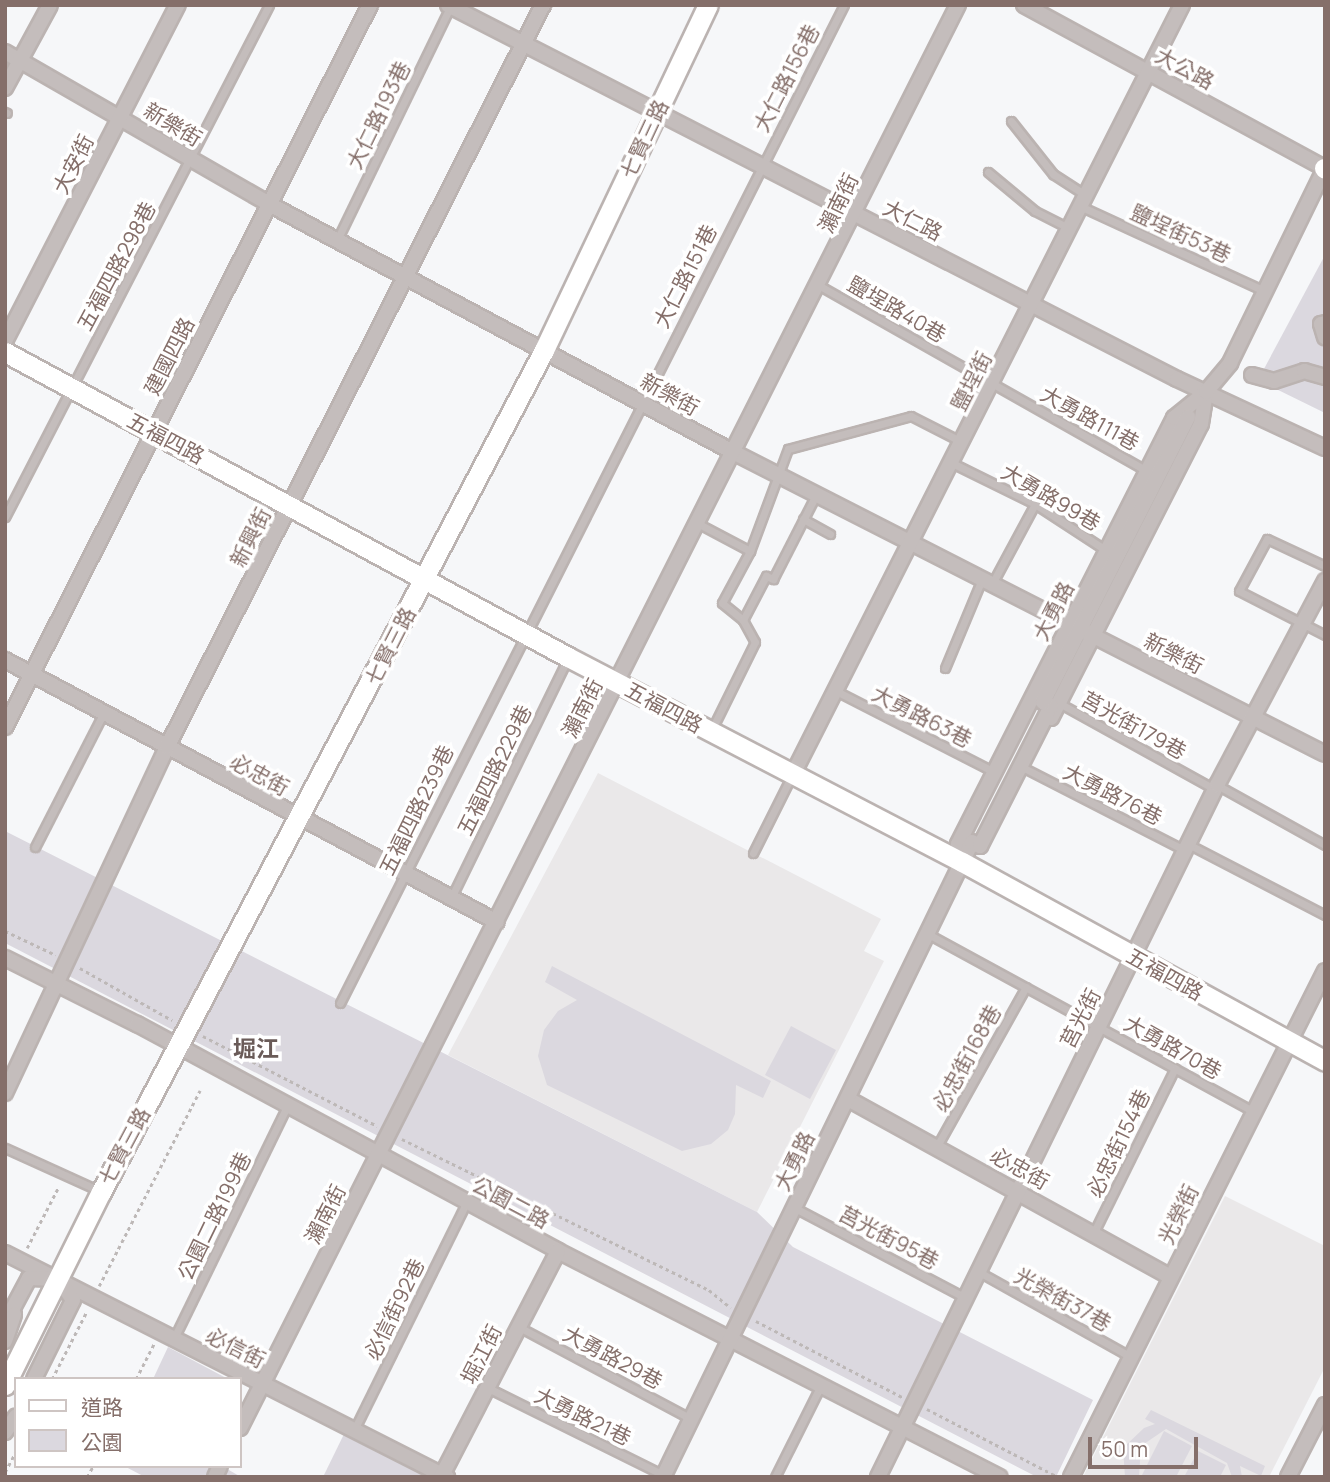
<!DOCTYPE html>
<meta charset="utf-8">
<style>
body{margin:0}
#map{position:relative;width:1330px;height:1482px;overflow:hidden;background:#f6f7f9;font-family:Manrope,"Noto Sans TC",sans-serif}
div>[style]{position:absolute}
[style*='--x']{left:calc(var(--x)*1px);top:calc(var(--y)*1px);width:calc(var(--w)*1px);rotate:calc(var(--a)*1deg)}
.built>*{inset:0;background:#eae8e9}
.green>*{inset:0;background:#dbd8df}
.path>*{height:2.5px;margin-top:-1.25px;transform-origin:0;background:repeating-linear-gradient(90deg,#bdb8b7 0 3.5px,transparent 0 7px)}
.roads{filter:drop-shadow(2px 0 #bbb3b1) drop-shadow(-2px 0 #bbb3b1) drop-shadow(0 2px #bbb3b1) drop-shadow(0 -2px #bbb3b1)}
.lane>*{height:7px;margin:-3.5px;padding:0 3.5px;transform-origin:3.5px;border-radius:3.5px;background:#c4bdbc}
.street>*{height:14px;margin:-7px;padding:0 7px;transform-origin:7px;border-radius:7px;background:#c4bdbc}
.secondary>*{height:19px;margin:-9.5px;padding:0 9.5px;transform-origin:9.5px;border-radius:9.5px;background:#fff}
span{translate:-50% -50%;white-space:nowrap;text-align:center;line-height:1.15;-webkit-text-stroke:7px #fff;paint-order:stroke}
.street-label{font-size:21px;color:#856f6a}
.neighbourhood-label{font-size:23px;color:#6a5b58;font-weight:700}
.frame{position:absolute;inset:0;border:7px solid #856f6a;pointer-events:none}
.legend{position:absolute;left:14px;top:1377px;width:228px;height:91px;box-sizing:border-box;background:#fff;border:2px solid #cec5c3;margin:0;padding:9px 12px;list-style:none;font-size:21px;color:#856f6a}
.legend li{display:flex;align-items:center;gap:14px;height:35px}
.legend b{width:35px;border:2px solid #cec5c3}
.scale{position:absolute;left:1088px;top:1437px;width:110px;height:32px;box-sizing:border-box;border:4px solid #856f6a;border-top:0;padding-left:9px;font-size:21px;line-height:24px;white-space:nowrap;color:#856f6a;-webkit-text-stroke:5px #fff;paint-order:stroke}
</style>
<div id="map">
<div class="built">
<div style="clip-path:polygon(598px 773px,881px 919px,864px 951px,884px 961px,757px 1212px,448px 1055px)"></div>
<div style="clip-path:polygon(1225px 1196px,1325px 1246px,1325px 1367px,1269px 1477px,1083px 1477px)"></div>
</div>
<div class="green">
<div style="clip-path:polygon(1325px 255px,1325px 413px,1258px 380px)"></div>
<div style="clip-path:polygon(5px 831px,757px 1212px,793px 1247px,1093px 1400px,1056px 1477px,1037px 1477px,5px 943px)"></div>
<div style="clip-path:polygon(552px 966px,771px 1081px,763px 1098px,736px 1085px,735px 1114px,728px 1130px,711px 1144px,682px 1151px,547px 1085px,538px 1056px,544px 1030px,558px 1011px,577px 1000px,545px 982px)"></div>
<div style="clip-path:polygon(791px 1026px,836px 1050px,810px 1099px,765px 1075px)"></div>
<div style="clip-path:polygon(168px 1347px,228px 1379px,153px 1379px)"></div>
<div style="clip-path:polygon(1151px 1410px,1265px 1466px,1261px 1476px,1240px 1466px,1242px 1477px,1232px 1477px,1227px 1463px,1166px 1429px,1141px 1446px,1139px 1477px,1125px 1477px,1123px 1448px,1144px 1428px,1155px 1424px,1145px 1419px)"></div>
<div style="clip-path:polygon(1164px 1431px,1192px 1446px,1176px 1477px,1141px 1477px)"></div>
<div style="clip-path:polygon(345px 1432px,429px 1477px,323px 1477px)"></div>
<div style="clip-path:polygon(1198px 1451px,1226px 1465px,1220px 1477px,1184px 1477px)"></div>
<div style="clip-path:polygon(124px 1466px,222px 1466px,241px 1477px,145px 1477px)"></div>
</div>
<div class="path">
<div style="--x:5;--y:931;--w:56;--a:25.2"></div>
<div style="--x:80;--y:968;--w:106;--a:29.5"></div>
<div style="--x:203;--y:1036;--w:196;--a:27.3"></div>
<div style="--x:402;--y:1139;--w:342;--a:26.2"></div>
<div style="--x:709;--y:1290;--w:28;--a:39"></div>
<div style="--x:27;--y:1248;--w:68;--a:-62.7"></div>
<div style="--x:99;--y:1286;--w:220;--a:-62.7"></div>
<div style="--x:756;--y:1321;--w:165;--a:27.5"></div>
<div style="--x:52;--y:1379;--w:76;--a:-62.8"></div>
<div style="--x:136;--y:1379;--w:39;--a:-63"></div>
<div style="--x:927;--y:1409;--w:148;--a:27.4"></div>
<div style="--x:5;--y:1472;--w:24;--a:-62"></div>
<div style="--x:87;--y:1477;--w:13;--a:-61"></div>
</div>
<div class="roads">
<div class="lane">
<div style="--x:5;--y:112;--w:2;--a:27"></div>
<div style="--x:1011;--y:121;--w:68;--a:51.6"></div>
<div style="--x:1053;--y:174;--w:40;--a:32.9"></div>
<div style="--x:988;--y:172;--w:61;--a:39.7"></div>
<div style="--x:1035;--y:211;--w:39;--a:27"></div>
<div style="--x:1082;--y:207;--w:201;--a:24.7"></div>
<div style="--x:337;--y:240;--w:261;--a:-64.1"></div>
<div style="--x:820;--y:286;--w:378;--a:29.5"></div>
<div style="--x:952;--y:463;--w:93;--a:26.3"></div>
<div style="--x:1035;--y:504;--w:86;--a:33.1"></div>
<div style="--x:5;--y:517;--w:576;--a:-62.72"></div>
<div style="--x:803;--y:519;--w:31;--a:29"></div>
<div style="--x:699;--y:524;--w:58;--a:27.9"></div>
<div style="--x:1325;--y:566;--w:64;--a:-155"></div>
<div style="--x:1267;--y:539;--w:59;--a:118.3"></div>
<div style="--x:1239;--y:591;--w:97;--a:27.1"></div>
<div style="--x:993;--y:582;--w:89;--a:-61.7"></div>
<div style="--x:743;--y:620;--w:27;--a:-141"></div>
<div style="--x:722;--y:603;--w:59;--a:-61.7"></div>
<div style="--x:750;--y:551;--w:109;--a:-69.6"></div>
<div style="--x:788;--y:449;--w:127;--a:-15"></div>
<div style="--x:911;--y:416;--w:57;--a:27"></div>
<div style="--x:945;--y:668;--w:96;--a:-67.4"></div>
<div style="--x:836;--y:691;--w:178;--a:27.1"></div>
<div style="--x:1059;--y:703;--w:177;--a:29"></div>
<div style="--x:711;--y:731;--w:99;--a:-63.7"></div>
<div style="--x:755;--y:642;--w:25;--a:-119"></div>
<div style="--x:743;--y:620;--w:50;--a:-62.4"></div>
<div style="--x:766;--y:576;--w:8;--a:23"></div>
<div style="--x:773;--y:579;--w:94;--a:-62.9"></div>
<div style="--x:1026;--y:769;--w:178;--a:27.1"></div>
<div style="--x:1217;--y:785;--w:124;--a:29.1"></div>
<div style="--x:1188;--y:844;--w:154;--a:27.4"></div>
<div style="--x:35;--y:847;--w:149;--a:-62.9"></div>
<div style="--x:753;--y:853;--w:87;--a:-63.4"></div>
<div style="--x:451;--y:898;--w:265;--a:-64"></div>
<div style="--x:928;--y:934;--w:370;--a:28.6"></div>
<div style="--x:340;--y:1003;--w:1118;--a:-63.21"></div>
<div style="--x:937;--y:1146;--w:182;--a:-60.8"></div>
<div style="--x:5;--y:1148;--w:104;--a:24.4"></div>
<div style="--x:795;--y:1208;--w:193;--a:27.8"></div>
<div style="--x:1093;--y:1234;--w:185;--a:-63.7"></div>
<div style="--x:979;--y:1272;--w:174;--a:29.2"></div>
<div style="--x:519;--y:1327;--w:195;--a:28.1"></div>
<div style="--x:174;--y:1338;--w:256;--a:-64"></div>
<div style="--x:488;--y:1388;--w:195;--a:26.4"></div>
<div style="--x:354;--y:1430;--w:253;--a:-63.7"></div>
<div style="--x:775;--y:1477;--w:101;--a:-63.4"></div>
</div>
<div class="street">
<div style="--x:448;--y:5;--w:819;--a:27.16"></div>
<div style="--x:1177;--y:379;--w:163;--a:25"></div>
<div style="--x:1024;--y:5;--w:341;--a:28.5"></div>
<div style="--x:5;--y:52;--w:305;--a:29.9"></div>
<div style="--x:269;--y:204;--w:528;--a:28.12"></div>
<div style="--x:735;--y:453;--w:662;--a:27.03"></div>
<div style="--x:5;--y:88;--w:94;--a:-61.5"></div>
<div style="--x:1325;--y:323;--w:4;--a:166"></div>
<div style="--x:1321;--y:324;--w:14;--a:73"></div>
<div style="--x:5;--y:341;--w:378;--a:-62.8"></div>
<div style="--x:1252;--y:375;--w:23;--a:15"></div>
<div style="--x:1274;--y:381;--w:32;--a:-18"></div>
<div style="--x:1304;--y:371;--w:22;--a:16"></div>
<div style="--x:5;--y:660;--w:557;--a:28.04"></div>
<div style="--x:1051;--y:718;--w:330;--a:-63"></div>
<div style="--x:1201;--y:424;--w:32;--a:-81"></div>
<div style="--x:5;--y:727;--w:809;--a:-63.18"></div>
<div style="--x:793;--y:774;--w:862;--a:-63.17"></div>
<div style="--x:962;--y:862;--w:18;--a:-103"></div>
<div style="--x:958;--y:844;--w:478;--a:-63.1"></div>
<div style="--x:1174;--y:418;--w:41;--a:-39.1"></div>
<div style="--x:1206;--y:392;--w:38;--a:-50"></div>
<div style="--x:1230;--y:363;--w:217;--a:-64"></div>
<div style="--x:5;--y:958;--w:148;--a:26.6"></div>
<div style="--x:137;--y:1024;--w:478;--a:28.3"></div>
<div style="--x:558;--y:1251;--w:496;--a:27.1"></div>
<div style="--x:5;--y:1093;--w:382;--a:-64.9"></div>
<div style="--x:167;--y:747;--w:832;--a:-63.13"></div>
<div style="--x:848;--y:1099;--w:368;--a:28.9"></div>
<div style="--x:5;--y:1253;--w:496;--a:26.9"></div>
<div style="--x:5;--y:1323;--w:51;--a:-61.9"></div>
<div style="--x:29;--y:1278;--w:24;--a:2"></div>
<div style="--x:5;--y:1341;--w:28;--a:-71"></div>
<div style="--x:34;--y:1379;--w:88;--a:-63.7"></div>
<div style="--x:73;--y:1300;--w:21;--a:-125"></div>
<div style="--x:240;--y:1428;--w:1594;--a:-63.23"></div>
<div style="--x:5;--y:1432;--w:19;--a:-55"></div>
<div style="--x:215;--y:1477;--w:12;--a:-66"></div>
<div style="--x:441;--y:1477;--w:254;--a:-62.6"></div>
<div style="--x:663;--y:1477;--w:684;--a:-64.07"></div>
<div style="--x:962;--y:862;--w:22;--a:-63"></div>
<div style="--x:972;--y:842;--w:9;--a:27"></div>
<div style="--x:980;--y:846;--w:157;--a:-63.1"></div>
<div style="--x:1051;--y:706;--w:9;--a:-153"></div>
<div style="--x:1043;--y:702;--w:320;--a:-63"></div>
<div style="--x:878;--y:1477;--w:771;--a:-63.9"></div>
<div style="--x:1217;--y:785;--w:231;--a:-62.1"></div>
<div style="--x:1071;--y:1477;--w:566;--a:-63.34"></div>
<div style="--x:1288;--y:1477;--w:81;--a:-62.8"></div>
</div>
<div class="secondary">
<div style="--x:1324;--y:168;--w:1;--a:45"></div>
<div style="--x:5;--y:352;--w:640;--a:28.45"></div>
<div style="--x:568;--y:657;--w:444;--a:27.5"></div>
<div style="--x:962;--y:862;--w:414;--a:28.7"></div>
<div style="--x:5;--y:1385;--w:216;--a:-63.6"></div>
<div style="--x:101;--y:1192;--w:951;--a:-62.25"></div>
<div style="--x:544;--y:350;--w:382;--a:-64.6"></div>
</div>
</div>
<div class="street-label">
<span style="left:1185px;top:68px;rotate:28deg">大公路</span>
<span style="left:786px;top:78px;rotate:-63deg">大仁路156巷</span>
<span style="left:378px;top:115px;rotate:-64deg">大仁路193巷</span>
<span style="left:173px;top:124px;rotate:31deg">新樂街</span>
<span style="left:644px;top:139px;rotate:-65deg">七賢三路</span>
<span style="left:73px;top:164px;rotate:-63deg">大安街</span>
<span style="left:838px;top:203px;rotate:-64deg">瀨南街</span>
<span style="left:913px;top:220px;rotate:27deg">大仁路</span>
<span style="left:1181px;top:233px;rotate:25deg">鹽埕街53巷</span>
<span style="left:116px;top:266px;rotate:-62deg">五福四路298巷</span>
<span style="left:685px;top:276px;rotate:-63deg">大仁路151巷</span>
<span style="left:897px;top:309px;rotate:30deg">鹽埕路40巷</span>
<span style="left:169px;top:356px;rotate:-63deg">建國四路</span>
<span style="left:971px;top:381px;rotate:-63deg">鹽埕街</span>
<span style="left:670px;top:394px;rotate:29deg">新樂街</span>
<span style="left:1090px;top:418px;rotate:29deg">大勇路111巷</span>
<span style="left:166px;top:438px;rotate:28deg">五福四路</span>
<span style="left:1051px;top:497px;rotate:30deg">大勇路99巷</span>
<span style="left:250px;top:537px;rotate:-63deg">新興街</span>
<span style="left:1053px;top:611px;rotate:-63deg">大勇路</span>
<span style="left:390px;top:646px;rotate:-63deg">七賢三路</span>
<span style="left:1174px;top:653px;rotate:27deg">新樂街</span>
<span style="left:664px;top:707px;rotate:28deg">五福四路</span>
<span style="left:582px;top:708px;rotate:-63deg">瀨南街</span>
<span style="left:922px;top:716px;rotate:27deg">大勇路63巷</span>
<span style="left:1134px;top:725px;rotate:29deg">莒光街179巷</span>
<span style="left:494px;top:770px;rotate:-64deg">五福四路229巷</span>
<span style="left:260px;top:774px;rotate:29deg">必忠街</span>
<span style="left:1113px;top:794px;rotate:27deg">大勇路76巷</span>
<span style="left:416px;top:810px;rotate:-64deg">五福四路239巷</span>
<span style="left:1165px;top:974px;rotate:29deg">五福四路</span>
<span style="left:1080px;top:1018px;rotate:-63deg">莒光街</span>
<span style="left:1173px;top:1047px;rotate:29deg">大勇路70巷</span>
<span style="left:966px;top:1058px;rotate:-61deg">必忠街168巷</span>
<span style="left:1118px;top:1143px;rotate:-64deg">必忠街154巷</span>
<span style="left:124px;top:1146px;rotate:-62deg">七賢三路</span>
<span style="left:794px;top:1161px;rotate:-64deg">大勇路</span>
<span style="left:1020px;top:1168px;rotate:29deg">必忠街</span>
<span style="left:511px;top:1202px;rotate:28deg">公園二路</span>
<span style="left:325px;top:1214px;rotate:-63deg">瀨南街</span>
<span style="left:1178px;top:1214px;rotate:-64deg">光榮街</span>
<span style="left:214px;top:1216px;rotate:-64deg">公園二路199巷</span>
<span style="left:889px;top:1237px;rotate:28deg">莒光街95巷</span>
<span style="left:1063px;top:1299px;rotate:29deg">光榮街37巷</span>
<span style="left:394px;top:1309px;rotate:-64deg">必信街92巷</span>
<span style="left:236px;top:1347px;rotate:27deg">必信街</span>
<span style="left:481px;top:1354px;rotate:-63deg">堀江街</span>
<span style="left:613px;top:1357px;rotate:28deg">大勇路29巷</span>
<span style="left:583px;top:1416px;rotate:26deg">大勇路21巷</span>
</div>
<div class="neighbourhood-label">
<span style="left:256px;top:1048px">堀江</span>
</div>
<div class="frame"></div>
<ul class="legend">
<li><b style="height:9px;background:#fff"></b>道路</li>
<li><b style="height:19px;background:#dbd8df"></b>公園</li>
</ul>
<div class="scale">50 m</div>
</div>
